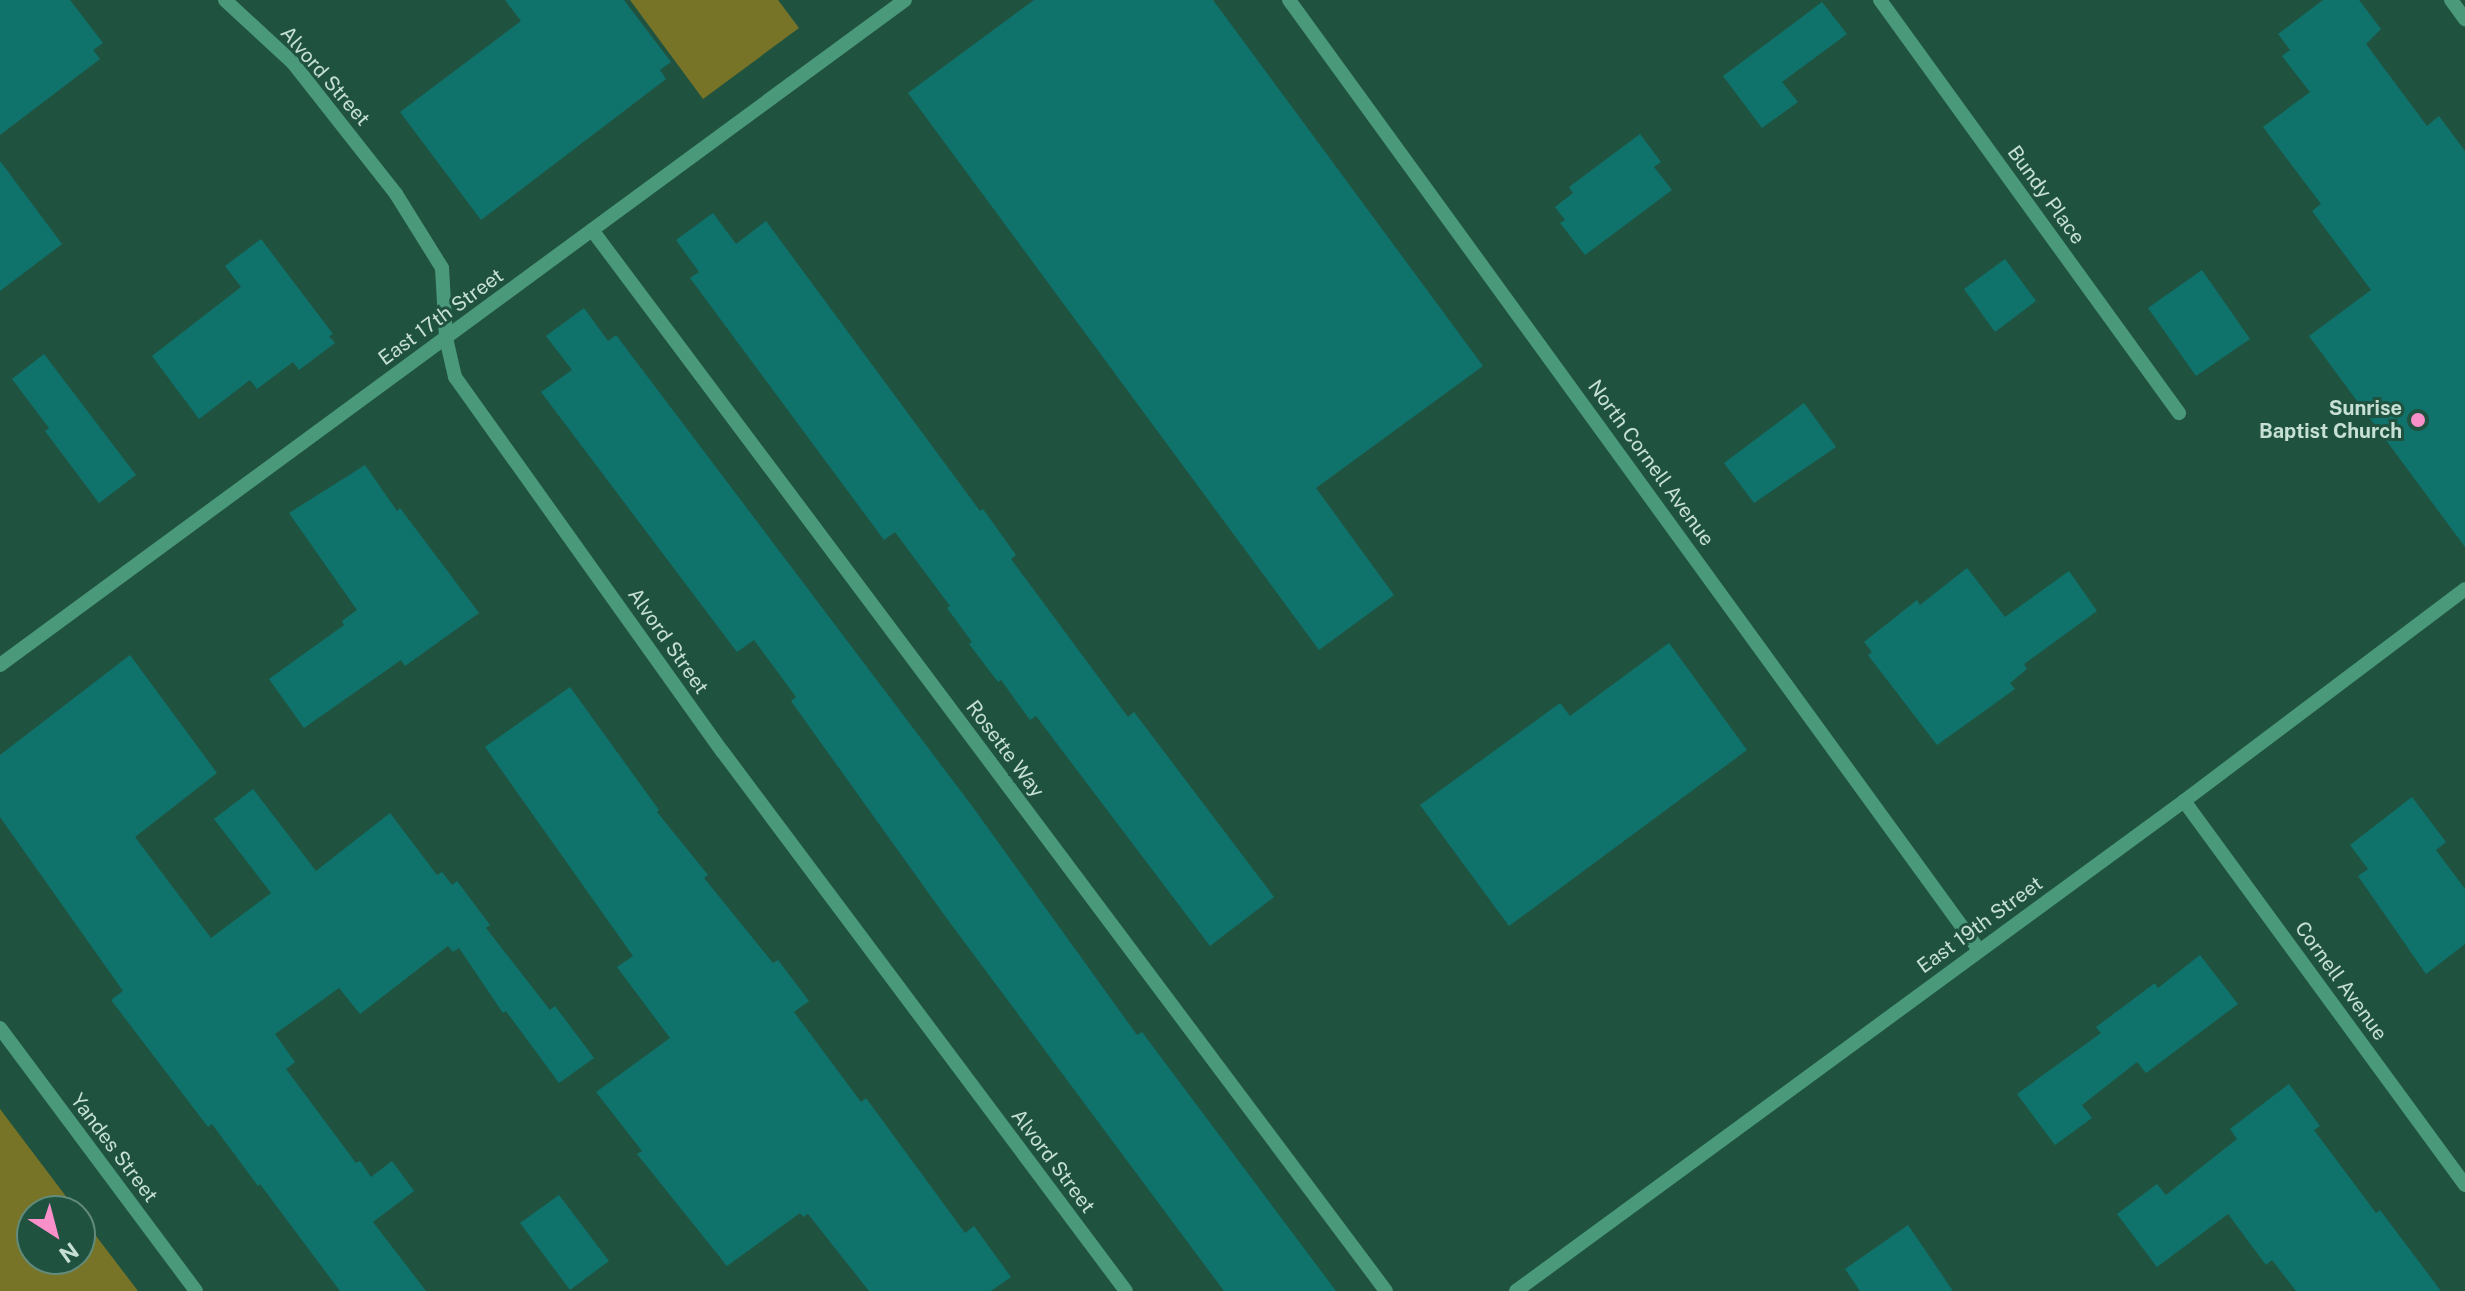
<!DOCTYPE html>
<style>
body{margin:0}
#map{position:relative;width:2465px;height:1291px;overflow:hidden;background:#205240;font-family:"Public Sans",sans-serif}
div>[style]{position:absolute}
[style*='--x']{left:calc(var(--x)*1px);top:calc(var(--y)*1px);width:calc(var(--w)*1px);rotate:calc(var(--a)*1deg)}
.green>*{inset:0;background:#787427}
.building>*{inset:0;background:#0f736c}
.minor>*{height:14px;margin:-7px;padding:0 7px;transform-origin:7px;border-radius:7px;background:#4a997b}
.dots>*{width:22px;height:22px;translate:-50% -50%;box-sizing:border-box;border:4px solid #205240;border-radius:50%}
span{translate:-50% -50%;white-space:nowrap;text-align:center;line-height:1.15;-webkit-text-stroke:6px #205240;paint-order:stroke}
.street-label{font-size:20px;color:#c6e0d4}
.poi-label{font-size:20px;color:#c6e0d4;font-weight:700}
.right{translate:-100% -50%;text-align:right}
.north{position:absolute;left:16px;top:1195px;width:80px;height:80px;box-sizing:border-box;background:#205240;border:2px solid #628b7b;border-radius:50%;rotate:144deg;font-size:22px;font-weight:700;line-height:32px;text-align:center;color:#c6e0d4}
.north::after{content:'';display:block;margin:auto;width:28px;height:36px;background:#f990ca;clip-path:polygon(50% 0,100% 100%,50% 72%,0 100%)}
</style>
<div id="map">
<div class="green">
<div style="clip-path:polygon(630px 0,778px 0,799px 28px,703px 99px)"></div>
<div style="clip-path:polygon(0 1109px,77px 1211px,32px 1211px,32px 1259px,80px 1259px,80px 1215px,138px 1291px,0 1291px)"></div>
</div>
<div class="building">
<div style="clip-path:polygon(0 0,70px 0,103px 43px,93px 50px,100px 59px,0 135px)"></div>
<div style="clip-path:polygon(505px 0,624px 0,671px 62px,660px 70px,666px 79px,481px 220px,400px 112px,521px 21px)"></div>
<div style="clip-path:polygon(1034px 0,1213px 0,1483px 366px,1316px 488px,1394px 595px,1319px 650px,908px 93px)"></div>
<div style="clip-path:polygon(2323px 0,2359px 0,2381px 29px,2366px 44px,2427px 126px,2439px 116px,2465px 151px,2465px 547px,2309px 336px,2371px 290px,2312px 211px,2321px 204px,2263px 127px,2310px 92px,2282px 56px,2290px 50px,2278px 34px)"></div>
<div style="clip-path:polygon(1822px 2px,1847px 34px,1782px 82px,1798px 102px,1762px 128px,1723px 76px)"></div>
<div style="clip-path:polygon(1640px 134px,1661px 162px,1654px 167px,1672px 190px,1585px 255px,1560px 223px,1565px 220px,1555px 207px,1573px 193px,1569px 187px)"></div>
<div style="clip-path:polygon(0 161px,62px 244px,0 291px)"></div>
<div style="clip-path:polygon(713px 213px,736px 244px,766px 221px,980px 511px,983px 509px,1016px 555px,1011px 559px,1128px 717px,1134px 712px,1274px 897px,1210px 946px,1036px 716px,1030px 720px,1001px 680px,998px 682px,969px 644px,972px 642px,947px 608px,950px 606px,895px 532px,884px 540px,690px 278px,699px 272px,676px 240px)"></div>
<div style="clip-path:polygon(261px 239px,333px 334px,329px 336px,335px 343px,299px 370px,293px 362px,257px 389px,250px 380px,199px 419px,152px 356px,241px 287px,225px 266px)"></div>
<div style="clip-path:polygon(2005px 259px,2036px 301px,1995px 332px,1964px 289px)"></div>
<div style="clip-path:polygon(2202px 270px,2250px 339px,2196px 376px,2148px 308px)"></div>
<div style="clip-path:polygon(584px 308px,608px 341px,616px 335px,972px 806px,1137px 1035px,1142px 1032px,1336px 1291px,1224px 1291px,945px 916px,791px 701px,796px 697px,754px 640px,737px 652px,541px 392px,572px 370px,546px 336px)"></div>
<div style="clip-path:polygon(44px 354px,136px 475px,99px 503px,45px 431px,49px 428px,12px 379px)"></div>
<div style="clip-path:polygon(1804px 403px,1836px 447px,1754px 503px,1724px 463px)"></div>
<div style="clip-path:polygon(365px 465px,397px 511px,400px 508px,479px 613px,405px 666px,401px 660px,304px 728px,269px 679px,344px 625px,342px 621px,357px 610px,289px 513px)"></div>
<div style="clip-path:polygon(1967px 568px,2005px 617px,2069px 571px,2097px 611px,2024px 664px,2027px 669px,2010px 683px,2015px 689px,1937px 745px,1868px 655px,1872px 652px,1864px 642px,1917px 600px,1920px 605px)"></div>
<div style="clip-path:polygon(1669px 643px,1747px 750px,1509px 926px,1420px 805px,1560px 703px,1570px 716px)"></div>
<div style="clip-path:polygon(130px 655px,217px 773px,135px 837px,211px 938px,271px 893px,214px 819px,253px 789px,316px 871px,390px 813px,437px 875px,442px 872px,452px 885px,457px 881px,490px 925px,486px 928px,550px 1010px,555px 1006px,594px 1058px,559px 1083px,506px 1011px,503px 1013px,459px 948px,453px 952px,448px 946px,360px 1014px,339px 988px,275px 1034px,295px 1062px,286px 1069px,356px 1163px,360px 1161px,371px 1177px,392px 1161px,414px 1191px,373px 1222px,426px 1291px,340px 1291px,260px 1184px,258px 1186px,212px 1124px,208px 1127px,111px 1000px,123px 991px,0 817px,0 755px)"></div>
<div style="clip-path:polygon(570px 687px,659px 810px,657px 812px,708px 875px,704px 878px,773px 963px,778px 960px,809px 1001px,794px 1012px,861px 1102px,866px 1098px,965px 1233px,974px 1226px,1011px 1277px,991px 1291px,869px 1291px,808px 1214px,803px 1217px,800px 1213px,727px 1266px,637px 1154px,642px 1151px,596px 1092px,670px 1038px,617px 967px,633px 956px,485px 747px)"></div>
<div style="clip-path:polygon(2412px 797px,2446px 842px,2436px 850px,2465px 889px,2465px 944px,2426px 974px,2358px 876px,2368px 869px,2350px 845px)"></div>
<div style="clip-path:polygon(2200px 955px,2238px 1004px,2146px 1073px,2137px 1062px,2082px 1105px,2092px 1118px,2055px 1145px,2017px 1094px,2101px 1033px,2096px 1027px,2155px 983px,2158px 988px)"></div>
<div style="clip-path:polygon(2289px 1084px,2320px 1126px,2314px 1130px,2376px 1213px,2380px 1210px,2441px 1291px,2296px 1291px,2272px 1260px,2266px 1265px,2228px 1214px,2157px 1267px,2117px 1214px,2157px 1184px,2166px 1195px,2237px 1139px,2230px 1129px)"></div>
<div style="clip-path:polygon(559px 1195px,609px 1261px,570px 1290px,520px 1223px)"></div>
<div style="clip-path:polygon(1908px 1225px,1953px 1291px,1860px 1291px,1845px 1269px)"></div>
</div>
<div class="minor">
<div style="--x:225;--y:0;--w:93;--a:42.8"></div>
<div style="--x:293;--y:63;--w:167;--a:51.8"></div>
<div style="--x:396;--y:194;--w:87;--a:58.1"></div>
<div style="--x:442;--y:268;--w:70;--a:86.7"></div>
<div style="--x:446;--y:338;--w:40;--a:77"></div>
<div style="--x:455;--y:377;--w:460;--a:54.5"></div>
<div style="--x:722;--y:751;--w:674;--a:53.2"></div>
<div style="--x:1289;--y:0;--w:1174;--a:54.01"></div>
<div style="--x:1880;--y:0;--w:510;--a:54.1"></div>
<div style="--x:2451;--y:0;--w:24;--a:54"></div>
<div style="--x:592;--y:230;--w:1325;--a:53.19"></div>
<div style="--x:0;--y:665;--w:1123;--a:-36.31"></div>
<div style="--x:2184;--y:801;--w:476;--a:53.8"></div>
<div style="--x:0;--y:1028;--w:328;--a:53.3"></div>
<div style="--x:1516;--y:1291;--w:828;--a:-36.26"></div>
<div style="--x:2184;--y:801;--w:352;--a:-37"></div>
</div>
<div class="dots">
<div style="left:2418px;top:420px;background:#f990ca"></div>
</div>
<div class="street-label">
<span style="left:325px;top:76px;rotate:49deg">Alvord Street</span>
<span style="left:2046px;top:195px;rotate:54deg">Bundy Place</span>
<span style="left:441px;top:317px;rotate:-36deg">East 17th Street</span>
<span style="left:1651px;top:463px;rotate:54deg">North Cornell Avenue</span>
<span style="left:668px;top:641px;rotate:55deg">Alvord Street</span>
<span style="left:1005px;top:749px;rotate:53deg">Rosette Way</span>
<span style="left:1980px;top:925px;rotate:-36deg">East 19th Street</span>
<span style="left:2341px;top:981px;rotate:54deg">Cornell Avenue</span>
<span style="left:114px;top:1148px;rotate:53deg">Yandes Street</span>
<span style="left:1053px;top:1161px;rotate:53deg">Alvord Street</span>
</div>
<div class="poi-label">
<span class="right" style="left:2402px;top:420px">Sunrise<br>Baptist Church</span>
</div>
<div class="north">N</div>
</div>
